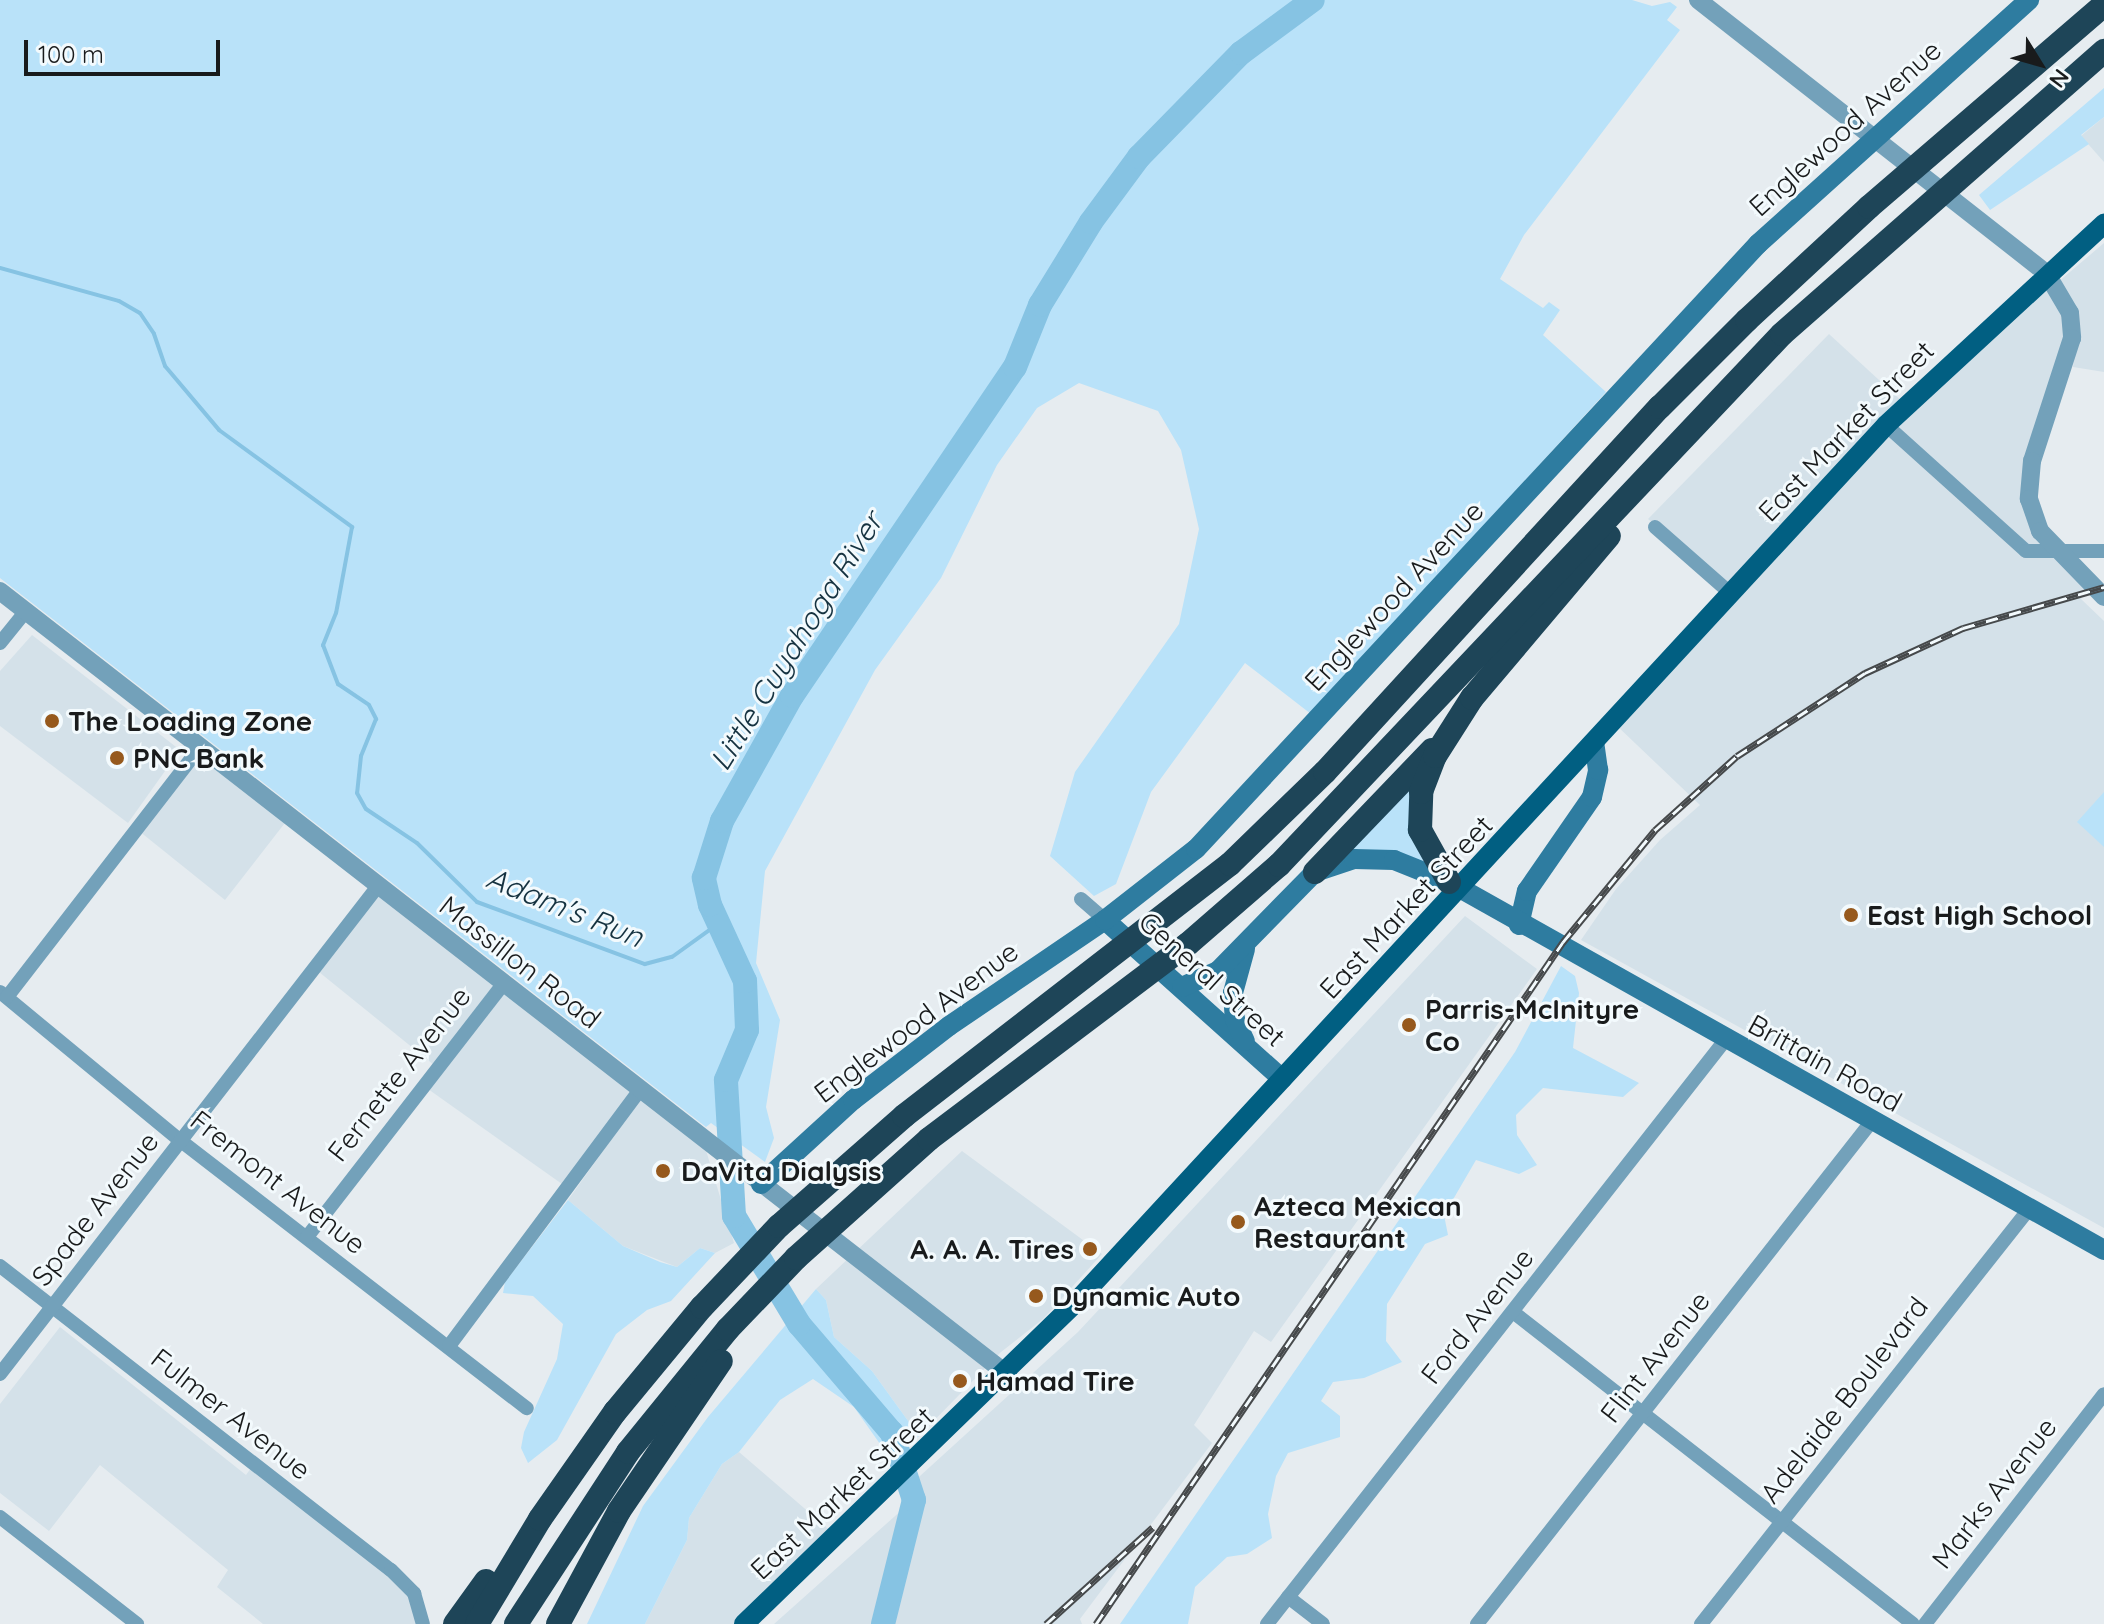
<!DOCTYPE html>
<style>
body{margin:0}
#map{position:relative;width:2104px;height:1624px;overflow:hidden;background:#e6ecf0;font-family:Quicksand,sans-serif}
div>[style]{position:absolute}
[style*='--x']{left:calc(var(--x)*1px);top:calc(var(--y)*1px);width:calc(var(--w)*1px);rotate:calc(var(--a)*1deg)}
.built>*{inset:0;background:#d4e1e9}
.green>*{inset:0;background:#b9e2f9}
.stream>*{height:4px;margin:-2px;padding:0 2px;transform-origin:2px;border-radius:2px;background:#86c3e3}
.river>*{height:24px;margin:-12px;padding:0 12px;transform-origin:12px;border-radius:12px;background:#86c3e3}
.minor>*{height:14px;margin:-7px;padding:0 7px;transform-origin:7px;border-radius:7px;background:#73a1ba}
.tertiary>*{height:18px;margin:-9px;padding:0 9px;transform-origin:9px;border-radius:9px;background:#73a1ba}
.secondary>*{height:20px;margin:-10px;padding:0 10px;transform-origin:10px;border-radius:10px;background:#2e7ca0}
.primary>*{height:20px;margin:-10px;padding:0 10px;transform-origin:10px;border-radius:10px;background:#015f82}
.motorway>*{height:24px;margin:-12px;padding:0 12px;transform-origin:12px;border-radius:12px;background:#1e4558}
.rail>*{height:7px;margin-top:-3.5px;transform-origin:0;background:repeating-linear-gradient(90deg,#f3fafd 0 12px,#46494b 0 24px);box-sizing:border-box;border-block:2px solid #46494b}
.dots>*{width:22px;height:22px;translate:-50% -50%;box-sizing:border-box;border:4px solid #f3fafd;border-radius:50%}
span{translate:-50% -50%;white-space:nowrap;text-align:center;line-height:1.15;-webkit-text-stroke:6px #f3fafd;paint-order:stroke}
.street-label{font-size:28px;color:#191b1c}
.poi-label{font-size:28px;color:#191b1c;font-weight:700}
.left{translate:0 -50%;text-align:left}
.right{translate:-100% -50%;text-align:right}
.water-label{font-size:30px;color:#153240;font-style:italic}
.north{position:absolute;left:2000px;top:24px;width:80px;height:80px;-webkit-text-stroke:6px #f3fafd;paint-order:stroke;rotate:127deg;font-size:22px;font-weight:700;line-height:32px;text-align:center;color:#191b1c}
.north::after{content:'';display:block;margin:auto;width:28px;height:36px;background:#191b1c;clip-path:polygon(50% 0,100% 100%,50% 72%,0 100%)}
.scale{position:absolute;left:24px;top:40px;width:196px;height:36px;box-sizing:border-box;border:4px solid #191b1c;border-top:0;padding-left:10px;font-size:24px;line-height:28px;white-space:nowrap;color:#191b1c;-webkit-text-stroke:6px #f3fafd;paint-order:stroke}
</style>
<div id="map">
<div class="built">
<div style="clip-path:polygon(2104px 117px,2104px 162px,2081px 136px)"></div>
<div style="clip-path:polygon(2104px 243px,2104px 372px,2073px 367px,2076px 342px,2057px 283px)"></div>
<div style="clip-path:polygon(2047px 280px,2068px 319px,2028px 468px,2051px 549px,2035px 550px,1891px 425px)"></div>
<div style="clip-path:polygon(1829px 334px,1904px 403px,1731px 588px,1648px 519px)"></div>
<div style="clip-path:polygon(1887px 431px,2003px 539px,2057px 556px,2088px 587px,2081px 599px,2104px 621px,2104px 1228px,1581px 940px,1616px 889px,1660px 840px,1700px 805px,1615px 724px)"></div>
<div style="clip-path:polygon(32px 635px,180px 750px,128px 823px,0 726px,0 671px)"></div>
<div style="clip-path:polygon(201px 751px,288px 819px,225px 900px,139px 831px)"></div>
<div style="clip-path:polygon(379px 890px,501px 984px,434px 1065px,319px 972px)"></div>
<div style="clip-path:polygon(1465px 916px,1537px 969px,1271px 1342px,1254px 1331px,1194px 1425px,1212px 1443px,1080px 1619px,1082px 1624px,774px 1624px,913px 1500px,909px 1486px,1078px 1332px)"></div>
<div style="clip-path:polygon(504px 987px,636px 1090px,562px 1184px,428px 1089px)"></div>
<div style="clip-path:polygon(641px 1098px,705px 1147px,734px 1243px,715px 1253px,700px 1248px,677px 1267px,623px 1246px,568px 1200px)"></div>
<div style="clip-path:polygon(962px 1151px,1102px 1254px,1043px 1319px,1001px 1352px,919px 1436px,872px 1371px,834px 1337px,826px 1300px,816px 1289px)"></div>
<div style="clip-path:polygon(60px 1327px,246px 1475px,251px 1468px,413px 1596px,420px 1624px,263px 1624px,217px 1587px,228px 1570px,100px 1465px,49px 1531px,0 1493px,0 1404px)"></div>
<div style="clip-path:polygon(739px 1452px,833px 1533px,739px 1624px,645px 1624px,687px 1540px,689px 1518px,722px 1464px)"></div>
</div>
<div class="green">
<div style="clip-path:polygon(0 0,1632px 0,1652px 6px,1670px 2px,1677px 7px,1667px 20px,1680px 30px,1524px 235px,1500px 279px,1543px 308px,1549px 302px,1560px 310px,1543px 335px,1606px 392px,1311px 714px,1245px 663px,1151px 792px,1116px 884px,1094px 896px,1050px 856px,1075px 772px,1179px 624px,1199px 529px,1181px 450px,1158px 411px,1079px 383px,1037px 408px,997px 465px,941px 578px,875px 670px,765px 871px,756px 963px,780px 1020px,766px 1107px,774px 1138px,765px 1162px,711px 1123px,706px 1127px,0 578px)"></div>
<div style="clip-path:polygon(2104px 88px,2104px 117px,2081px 135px,2089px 144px,1990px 210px,1979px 195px)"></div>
<div style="clip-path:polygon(1414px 778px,1430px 869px,1342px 858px)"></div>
<div style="clip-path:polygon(2104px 792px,2104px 847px,2077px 822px)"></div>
<div style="clip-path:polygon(1561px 966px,1575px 976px,1579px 993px,1573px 1048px,1639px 1083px,1623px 1097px,1543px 1088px,1516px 1115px,1517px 1135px,1537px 1165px,1519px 1174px,1476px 1160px,1444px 1215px,1448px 1235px,1425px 1244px,1387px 1304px,1386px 1341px,1402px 1362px,1364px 1378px,1333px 1382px,1321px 1401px,1340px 1416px,1340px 1437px,1288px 1453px,1276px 1476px,1268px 1514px,1272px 1538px,1247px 1554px,1227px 1557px,1195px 1587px,1188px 1624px,1120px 1624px,1515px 1052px)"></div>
<div style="clip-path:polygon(568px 1200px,623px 1246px,660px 1262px,677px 1267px,700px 1248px,715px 1253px,671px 1301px,647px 1310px,616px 1334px,557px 1440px,528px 1463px,521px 1448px,524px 1432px,557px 1359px,563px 1324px,533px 1296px,503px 1293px,505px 1282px)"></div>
<div style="clip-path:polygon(816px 1289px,826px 1300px,834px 1337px,872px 1371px,919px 1436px,892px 1461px,854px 1407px,813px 1379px,780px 1400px,739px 1452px,722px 1464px,689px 1518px,687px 1540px,645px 1624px,587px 1624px,643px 1506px,708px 1417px)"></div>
</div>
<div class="stream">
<div style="--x:0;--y:268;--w:123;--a:15.5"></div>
<div style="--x:119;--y:301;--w:24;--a:30"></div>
<div style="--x:140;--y:313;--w:25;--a:56"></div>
<div style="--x:154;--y:334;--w:34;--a:71"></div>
<div style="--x:165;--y:366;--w:84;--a:49.8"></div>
<div style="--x:219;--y:430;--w:165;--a:36.1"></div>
<div style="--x:352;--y:527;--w:87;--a:100.5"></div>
<div style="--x:336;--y:613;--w:35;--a:112"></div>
<div style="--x:323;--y:645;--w:42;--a:69"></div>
<div style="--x:338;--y:684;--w:37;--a:34"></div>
<div style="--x:369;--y:705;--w:16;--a:63"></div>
<div style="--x:376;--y:719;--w:40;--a:112"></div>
<div style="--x:361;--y:756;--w:37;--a:96"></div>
<div style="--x:357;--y:793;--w:18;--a:61"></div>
<div style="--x:366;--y:809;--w:61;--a:33.7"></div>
<div style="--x:417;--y:843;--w:84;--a:44.5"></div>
<div style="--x:477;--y:902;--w:179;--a:20.3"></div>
<div style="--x:645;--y:964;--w:28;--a:-15"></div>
<div style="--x:672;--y:957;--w:57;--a:-35.7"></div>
</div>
<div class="river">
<div style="--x:883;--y:1624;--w:128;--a:-76"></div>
<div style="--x:914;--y:1500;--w:71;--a:-108.2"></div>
<div style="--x:892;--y:1433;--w:143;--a:-130.5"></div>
<div style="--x:799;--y:1324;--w:126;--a:-121"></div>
<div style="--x:734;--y:1216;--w:136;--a:-93.4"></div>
<div style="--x:726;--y:1080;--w:54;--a:-67.2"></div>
<div style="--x:747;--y:1030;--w:49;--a:-92.3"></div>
<div style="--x:745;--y:981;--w:84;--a:-114.7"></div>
<div style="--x:710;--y:905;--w:28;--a:-103"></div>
<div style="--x:704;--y:878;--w:60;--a:-72.5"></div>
<div style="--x:722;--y:821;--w:143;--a:-60.8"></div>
<div style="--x:792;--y:696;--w:397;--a:-55.9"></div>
<div style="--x:1015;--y:367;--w:67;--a:-68"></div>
<div style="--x:1040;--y:305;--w:97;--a:-58.4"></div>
<div style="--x:1091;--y:222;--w:81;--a:-53.6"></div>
<div style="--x:1139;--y:157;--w:146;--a:-45.6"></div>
<div style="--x:1241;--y:53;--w:89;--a:-36.4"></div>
</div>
<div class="minor">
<div style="--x:1886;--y:425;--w:188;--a:42"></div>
<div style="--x:2026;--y:551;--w:78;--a:0"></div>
<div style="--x:1655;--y:527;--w:100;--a:41.3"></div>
<div style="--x:0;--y:643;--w:41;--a:-50.9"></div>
<div style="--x:1081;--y:899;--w:32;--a:41"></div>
<div style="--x:0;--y:992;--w:234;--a:39.5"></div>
<div style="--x:181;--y:1141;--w:437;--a:37.7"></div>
<div style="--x:7;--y:997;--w:316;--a:-52.3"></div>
<div style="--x:307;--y:1237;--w:321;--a:-52.2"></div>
<div style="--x:0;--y:1266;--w:495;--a:37.9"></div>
<div style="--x:391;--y:1570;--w:33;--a:45"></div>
<div style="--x:414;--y:1593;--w:32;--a:74"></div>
<div style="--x:1513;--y:1312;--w:507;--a:37.95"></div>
<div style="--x:449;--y:1346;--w:319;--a:-53.3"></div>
<div style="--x:0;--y:1374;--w:617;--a:-52.24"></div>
<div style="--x:0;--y:1517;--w:174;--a:38"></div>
<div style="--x:1288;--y:1597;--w:44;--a:37.6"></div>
<div style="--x:1267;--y:1624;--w:744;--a:-51.88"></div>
<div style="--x:1477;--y:1624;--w:640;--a:-51.86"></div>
<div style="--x:1701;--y:1624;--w:529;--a:-51.68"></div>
<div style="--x:1925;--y:1624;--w:291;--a:-52.1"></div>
</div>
<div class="tertiary">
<div style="--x:1698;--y:0;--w:444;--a:38.1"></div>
<div style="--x:2047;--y:274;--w:45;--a:59.5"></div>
<div style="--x:2070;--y:313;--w:25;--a:85"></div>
<div style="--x:2072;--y:338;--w:129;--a:108"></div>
<div style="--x:2032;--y:461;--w:38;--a:95"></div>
<div style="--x:2029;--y:499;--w:34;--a:71"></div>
<div style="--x:2040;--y:531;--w:92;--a:45.9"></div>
<div style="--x:0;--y:591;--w:1276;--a:37.87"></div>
</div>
<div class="secondary">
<div style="--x:1105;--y:920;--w:238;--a:41.9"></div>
<div style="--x:1519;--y:925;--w:35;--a:-77"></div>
<div style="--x:1527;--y:891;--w:114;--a:-55.3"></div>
<div style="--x:1592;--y:797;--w:28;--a:-77"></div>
<div style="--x:1598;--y:770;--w:27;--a:-98"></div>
<div style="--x:1245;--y:949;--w:46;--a:105.3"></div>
<div style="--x:1233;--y:993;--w:27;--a:86"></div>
<div style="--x:1235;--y:1020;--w:23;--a:65"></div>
<div style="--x:1182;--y:987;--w:39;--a:-24"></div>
<div style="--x:1218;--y:971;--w:139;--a:-45.6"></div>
<div style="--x:1315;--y:872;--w:41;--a:-18.4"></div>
<div style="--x:1354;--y:859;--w:40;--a:1.4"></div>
<div style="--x:1394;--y:860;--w:59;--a:21.8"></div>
<div style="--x:1449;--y:882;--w:751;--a:29.33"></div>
<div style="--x:761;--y:1184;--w:125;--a:-42.4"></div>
<div style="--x:853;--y:1100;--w:121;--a:-37.6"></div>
<div style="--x:949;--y:1026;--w:189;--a:-34.2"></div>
<div style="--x:1105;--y:920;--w:115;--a:-38"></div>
<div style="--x:1196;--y:849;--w:826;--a:-47.11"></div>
<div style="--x:1758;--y:244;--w:365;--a:-42"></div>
</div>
<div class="primary">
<div style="--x:744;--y:1624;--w:463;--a:-44.1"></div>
<div style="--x:1076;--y:1302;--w:1194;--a:-47.27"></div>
<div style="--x:1886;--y:425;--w:297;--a:-42.7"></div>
</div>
<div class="motorway">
<div style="--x:1315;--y:872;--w:169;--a:-46.2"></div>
<div style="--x:1449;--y:882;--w:60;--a:-119.1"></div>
<div style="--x:1420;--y:830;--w:38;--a:-88"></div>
<div style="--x:1421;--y:792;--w:39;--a:-69"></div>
<div style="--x:1435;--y:756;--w:69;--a:-57.5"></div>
<div style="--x:1472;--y:698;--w:212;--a:-49.8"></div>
<div style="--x:455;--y:1624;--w:53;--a:-54.2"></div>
<div style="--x:477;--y:1624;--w:122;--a:-59"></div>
<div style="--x:540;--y:1519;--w:131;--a:-55"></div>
<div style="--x:615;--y:1412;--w:136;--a:-50.4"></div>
<div style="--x:702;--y:1307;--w:112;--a:-46.5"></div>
<div style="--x:779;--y:1226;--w:167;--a:-41.3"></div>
<div style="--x:904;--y:1116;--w:412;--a:-37.7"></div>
<div style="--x:1230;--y:864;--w:132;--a:-44.1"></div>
<div style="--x:1325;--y:772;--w:495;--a:-47.5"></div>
<div style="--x:1660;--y:407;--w:123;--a:-45"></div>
<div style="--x:1747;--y:320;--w:166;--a:-42.8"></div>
<div style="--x:1869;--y:207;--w:310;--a:-40.7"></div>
<div style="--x:516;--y:1624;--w:205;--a:-56.9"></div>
<div style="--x:628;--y:1452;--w:159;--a:-50.9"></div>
<div style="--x:728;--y:1329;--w:98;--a:-46.2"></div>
<div style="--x:796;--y:1258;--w:178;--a:-41.8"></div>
<div style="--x:929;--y:1139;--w:324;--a:-37"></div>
<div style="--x:1188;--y:944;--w:121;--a:-41"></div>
<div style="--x:1279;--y:865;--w:731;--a:-46.55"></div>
<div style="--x:1782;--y:334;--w:429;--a:-41.3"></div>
<div style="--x:558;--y:1624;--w:128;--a:-61.6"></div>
<div style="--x:619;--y:1511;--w:181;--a:-55.8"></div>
</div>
<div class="rail">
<div style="--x:1046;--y:1624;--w:144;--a:-42.2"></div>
<div style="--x:1096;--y:1624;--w:827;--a:-55.6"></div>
<div style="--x:1563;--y:942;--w:145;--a:-50.6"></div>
<div style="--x:1655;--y:830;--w:110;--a:-42.1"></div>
<div style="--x:1737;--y:756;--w:153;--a:-33"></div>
<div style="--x:1865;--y:673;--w:108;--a:-24.7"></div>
<div style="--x:1963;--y:628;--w:147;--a:-16.2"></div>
</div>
<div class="dots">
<div style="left:52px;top:721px;background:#96591d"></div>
<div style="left:117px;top:758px;background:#96591d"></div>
<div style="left:1851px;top:915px;background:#96591d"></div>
<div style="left:1409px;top:1025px;background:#96591d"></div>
<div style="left:663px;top:1171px;background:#96591d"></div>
<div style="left:1238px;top:1222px;background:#96591d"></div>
<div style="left:1090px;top:1249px;background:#96591d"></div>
<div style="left:1036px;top:1296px;background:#96591d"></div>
<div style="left:960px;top:1381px;background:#96591d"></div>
</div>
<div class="street-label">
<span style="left:1845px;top:128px;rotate:-42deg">Englewood Avenue</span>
<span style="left:1846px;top:431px;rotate:-46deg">East Market Street</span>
<span style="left:1394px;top:596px;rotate:-47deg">Englewood Avenue</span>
<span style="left:1406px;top:907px;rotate:-47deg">East Market Street</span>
<span style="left:520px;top:962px;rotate:38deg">Massillon Road</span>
<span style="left:1212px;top:979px;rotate:42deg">General Street</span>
<span style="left:916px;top:1022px;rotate:-37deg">Englewood Avenue</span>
<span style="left:1825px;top:1063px;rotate:29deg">Brittain Road</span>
<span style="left:399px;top:1074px;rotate:-52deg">Fernette Avenue</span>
<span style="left:278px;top:1182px;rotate:38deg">Fremont Avenue</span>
<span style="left:95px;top:1209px;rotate:-52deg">Spade Avenue</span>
<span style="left:1477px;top:1316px;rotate:-52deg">Ford Avenue</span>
<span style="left:1655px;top:1357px;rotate:-52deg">Flint Avenue</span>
<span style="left:1844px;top:1400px;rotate:-52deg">Adelaide Boulevard</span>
<span style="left:231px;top:1414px;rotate:38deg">Fulmer Avenue</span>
<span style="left:842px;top:1493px;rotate:-43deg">East Market Street</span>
<span style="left:1994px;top:1493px;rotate:-52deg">Marks Avenue</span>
</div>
<div class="poi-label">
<span class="left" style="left:68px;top:721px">The Loading Zone</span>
<span class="left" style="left:133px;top:758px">PNC Bank</span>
<span class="left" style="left:1867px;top:915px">East High School</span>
<span class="left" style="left:1425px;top:1025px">Parris-McInityre<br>Co</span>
<span class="left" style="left:681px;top:1171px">DaVita Dialysis</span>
<span class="left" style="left:1254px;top:1222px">Azteca Mexican<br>Restaurant</span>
<span class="right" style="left:1074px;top:1249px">A. A. A. Tires</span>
<span class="left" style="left:1052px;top:1296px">Dynamic Auto</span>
<span class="left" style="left:976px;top:1381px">Hamad Tire</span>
</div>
<div class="water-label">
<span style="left:796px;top:641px;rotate:-58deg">Little Cuyahoga River</span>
<span style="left:565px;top:907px;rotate:22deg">Adam's Run</span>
</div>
<div class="north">N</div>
<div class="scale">100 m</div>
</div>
